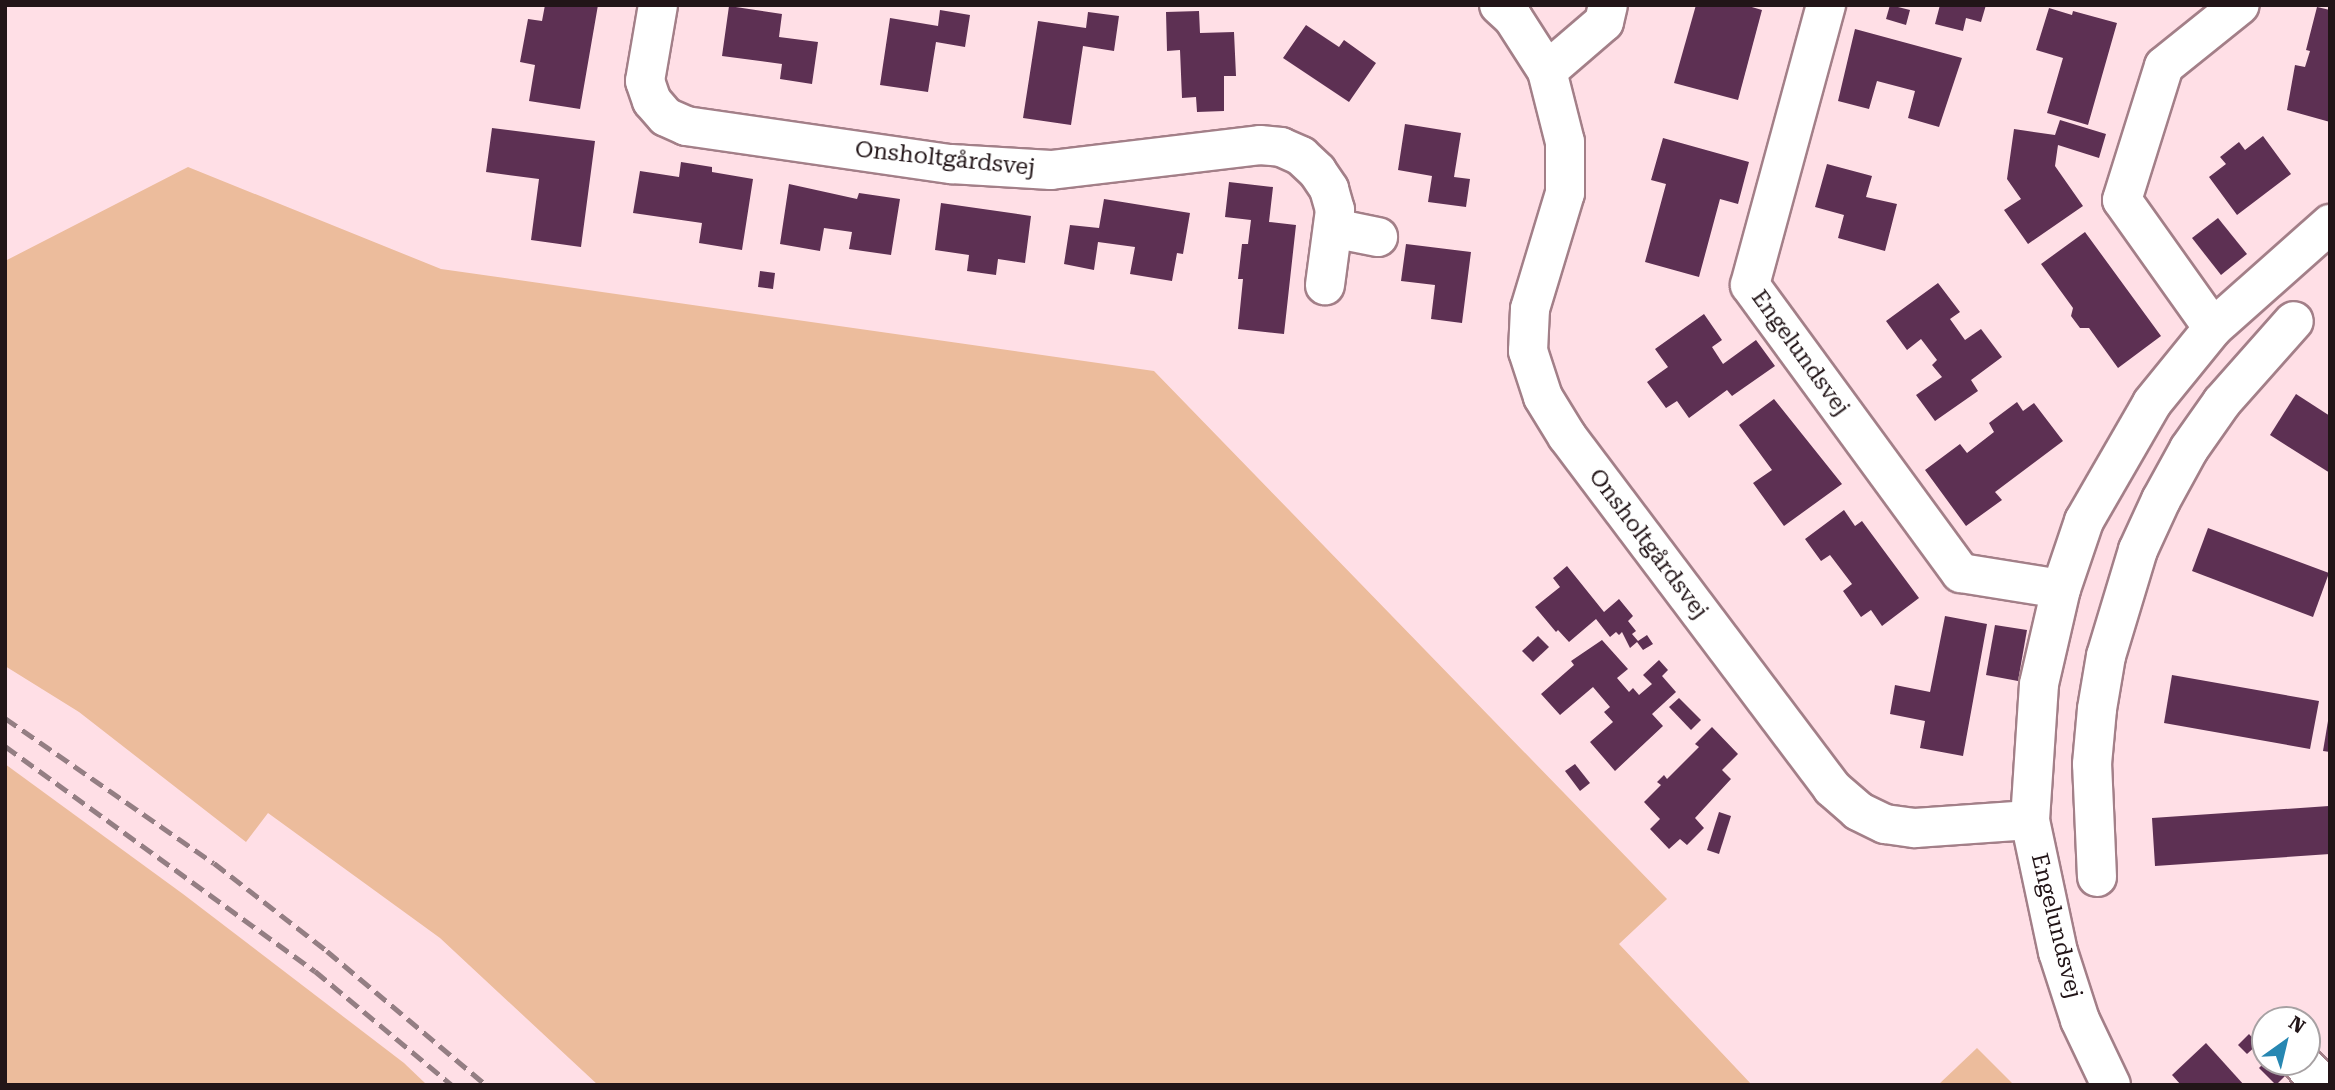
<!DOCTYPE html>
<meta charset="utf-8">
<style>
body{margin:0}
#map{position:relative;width:2335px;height:1090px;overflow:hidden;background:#ffdfe6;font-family:"Roboto Serif",serif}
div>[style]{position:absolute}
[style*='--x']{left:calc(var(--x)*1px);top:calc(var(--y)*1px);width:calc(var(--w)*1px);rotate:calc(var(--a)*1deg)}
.green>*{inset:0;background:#ecbc9c}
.building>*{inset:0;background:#5d3053}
.roads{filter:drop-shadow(2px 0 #a37f88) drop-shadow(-2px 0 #a37f88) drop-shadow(0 2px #a37f88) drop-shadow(0 -2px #a37f88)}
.street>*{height:38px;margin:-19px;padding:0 19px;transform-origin:19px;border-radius:19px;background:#fff}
.rail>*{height:5px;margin-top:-2.5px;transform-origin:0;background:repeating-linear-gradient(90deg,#947e83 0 14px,transparent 0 21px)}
span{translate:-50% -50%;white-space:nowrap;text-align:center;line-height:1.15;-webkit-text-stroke:7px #fff;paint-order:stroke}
.street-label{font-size:23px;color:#221518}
.frame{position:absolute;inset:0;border:7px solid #221518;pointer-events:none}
.north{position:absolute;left:2251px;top:1006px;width:70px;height:70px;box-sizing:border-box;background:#fff;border:2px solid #a7a1a3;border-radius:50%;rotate:34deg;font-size:19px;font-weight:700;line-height:28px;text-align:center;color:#221518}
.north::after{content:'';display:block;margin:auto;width:24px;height:32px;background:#2787b2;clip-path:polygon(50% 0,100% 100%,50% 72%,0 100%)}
</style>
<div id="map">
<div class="green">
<div style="clip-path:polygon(188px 167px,441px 269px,1154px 371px,1667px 899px,1619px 944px,1752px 1085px,598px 1085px,440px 938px,268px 813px,246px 842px,79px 712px,5px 666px,5px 261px)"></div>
<div style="clip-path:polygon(5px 764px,183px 894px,404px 1063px,427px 1085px,5px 1085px)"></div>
<div style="clip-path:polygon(1977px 1048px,2014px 1085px,1938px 1085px)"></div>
</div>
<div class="building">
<div style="clip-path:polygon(545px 5px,598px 5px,580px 109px,529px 101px,535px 65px,520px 62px,528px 19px,542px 21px)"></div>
<div style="clip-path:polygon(1696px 5px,1745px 5px,1762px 10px,1738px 100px,1674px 83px)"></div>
<div style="clip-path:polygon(1890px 5px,1910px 10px,1906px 25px,1886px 19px)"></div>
<div style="clip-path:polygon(1940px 5px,1986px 5px,1981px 22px,1966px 18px,1963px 31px,1935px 24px)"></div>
<div style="clip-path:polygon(729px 6px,782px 14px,779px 37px,818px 42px,812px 84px,780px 79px,782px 64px,722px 56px)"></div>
<div style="clip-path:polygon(2317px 7px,2330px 10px,2330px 122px,2287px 110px,2295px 65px,2305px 67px,2310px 51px,2306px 50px)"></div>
<div style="clip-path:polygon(2049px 8px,2072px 15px,2073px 11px,2117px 23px,2088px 125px,2047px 113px,2063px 58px,2036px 50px)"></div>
<div style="clip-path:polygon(940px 10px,970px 15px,965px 47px,936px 42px,928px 92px,880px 85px,890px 18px,938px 26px)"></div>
<div style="clip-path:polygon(1199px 11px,1200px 33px,1234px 32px,1236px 76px,1224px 76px,1224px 111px,1197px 112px,1196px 97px,1182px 98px,1180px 50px,1167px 51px,1166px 12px)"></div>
<div style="clip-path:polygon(1088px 12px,1119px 16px,1114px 51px,1083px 46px,1071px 125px,1023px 118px,1038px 21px,1086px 28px)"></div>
<div style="clip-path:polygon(1306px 25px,1339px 47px,1344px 40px,1376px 63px,1349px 102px,1283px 58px)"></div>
<div style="clip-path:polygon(1855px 29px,1962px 58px,1939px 127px,1908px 118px,1915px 91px,1877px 81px,1869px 109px,1838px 101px)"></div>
<div style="clip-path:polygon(2060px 120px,2106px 134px,2099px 158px,2058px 145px,2055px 166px,2083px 206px,2028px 244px,2004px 210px,2021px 199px,2007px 179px,2014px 129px,2055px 135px)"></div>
<div style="clip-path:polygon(1405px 124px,1461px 133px,1454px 177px,1470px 179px,1466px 207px,1428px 202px,1432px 176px,1398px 170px)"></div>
<div style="clip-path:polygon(492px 128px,595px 141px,581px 247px,531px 240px,539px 179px,486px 172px)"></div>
<div style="clip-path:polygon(2263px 136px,2291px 174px,2237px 215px,2209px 177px,2226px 164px,2220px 157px,2239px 142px,2245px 150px)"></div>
<div style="clip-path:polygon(1663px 138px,1749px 162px,1738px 204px,1720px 199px,1699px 277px,1645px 262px,1666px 184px,1651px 180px)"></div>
<div style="clip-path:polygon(681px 162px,712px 167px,712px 172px,753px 179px,742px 250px,699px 243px,702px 223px,633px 213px,640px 171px,679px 177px)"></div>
<div style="clip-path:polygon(1827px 164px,1872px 176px,1866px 197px,1897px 204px,1885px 251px,1838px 238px,1844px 215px,1815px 207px)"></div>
<div style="clip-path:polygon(1229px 182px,1273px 187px,1269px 222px,1296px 225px,1284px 334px,1238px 329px,1243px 279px,1238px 279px,1242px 244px,1248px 244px,1251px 220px,1225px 217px)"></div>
<div style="clip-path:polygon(789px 184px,857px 199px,859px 193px,900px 199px,891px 255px,849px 249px,852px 232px,824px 228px,820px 251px,780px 244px)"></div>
<div style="clip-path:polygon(1104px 199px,1190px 213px,1183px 254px,1177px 253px,1172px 281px,1130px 274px,1135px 247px,1098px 242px,1094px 270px,1064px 264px,1070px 225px,1099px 228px)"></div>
<div style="clip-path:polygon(941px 203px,1031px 216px,1025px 263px,998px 259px,996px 275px,967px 271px,969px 255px,935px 250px)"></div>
<div style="clip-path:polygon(2218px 218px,2247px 254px,2221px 275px,2192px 238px)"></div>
<div style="clip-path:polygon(2085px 232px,2161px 336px,2118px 368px,2089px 328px,2080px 328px,2071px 316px,2073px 308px,2041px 264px)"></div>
<div style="clip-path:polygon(1406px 244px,1471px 252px,1462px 323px,1431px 319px,1435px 285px,1401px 281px)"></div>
<div style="clip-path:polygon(760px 271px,775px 273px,773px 289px,758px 287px)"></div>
<div style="clip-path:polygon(1938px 283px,1960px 312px,1950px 319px,1965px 340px,1981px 329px,2002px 357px,1971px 380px,1978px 391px,1935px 421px,1916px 395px,1942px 377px,1932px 365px,1937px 360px,1921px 339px,1907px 350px,1886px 321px)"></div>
<div style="clip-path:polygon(1704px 314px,1722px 340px,1712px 347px,1723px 364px,1756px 340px,1775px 366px,1732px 396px,1727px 390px,1689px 418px,1677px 401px,1666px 408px,1647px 382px,1668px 367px,1655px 349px)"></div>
<div style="clip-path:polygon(2296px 394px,2330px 416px,2330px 473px,2270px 435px)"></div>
<div style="clip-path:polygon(1774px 399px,1842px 484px,1784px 526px,1753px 483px,1772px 470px,1739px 425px)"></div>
<div style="clip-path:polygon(2017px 402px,2023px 411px,2034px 403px,2063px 441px,1995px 492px,2002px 500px,1966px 526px,1925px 470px,1960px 444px,1967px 453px,1994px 432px,1989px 423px)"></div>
<div style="clip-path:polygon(1844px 510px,1855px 526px,1862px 521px,1919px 598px,1882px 626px,1871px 610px,1861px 617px,1843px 591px,1852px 584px,1830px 555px,1821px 561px,1805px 539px)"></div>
<div style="clip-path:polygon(2208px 528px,2329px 573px,2313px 617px,2192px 571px)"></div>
<div style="clip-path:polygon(1567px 566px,1604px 612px,1619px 599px,1633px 616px,1628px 621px,1636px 631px,1632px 634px,1638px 641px,1647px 635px,1653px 644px,1643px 650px,1637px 642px,1630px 648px,1622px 632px,1619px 635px,1616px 632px,1610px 637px,1596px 619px,1569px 642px,1558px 630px,1556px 632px,1535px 607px,1560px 587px,1553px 578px)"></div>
<div style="clip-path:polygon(1945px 616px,1987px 624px,1963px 756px,1920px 748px,1925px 721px,1890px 714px,1895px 685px,1930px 692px)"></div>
<div style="clip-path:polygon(1995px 625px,2027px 630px,2018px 681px,1986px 675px)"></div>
<div style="clip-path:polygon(1538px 636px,1549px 647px,1533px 662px,1522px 651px)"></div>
<div style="clip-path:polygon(1602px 640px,1628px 669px,1617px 678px,1629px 692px,1633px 688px,1639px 695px,1652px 684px,1643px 675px,1659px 660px,1668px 670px,1662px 676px,1676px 692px,1652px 714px,1663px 726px,1615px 771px,1590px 742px,1613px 722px,1604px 712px,1610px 707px,1593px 687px,1560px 715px,1541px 694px,1574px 665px,1571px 661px)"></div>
<div style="clip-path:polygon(2172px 675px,2319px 701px,2310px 749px,2164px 723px)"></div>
<div style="clip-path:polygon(1679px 698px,1701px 720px,1691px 730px,1669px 707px)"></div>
<div style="clip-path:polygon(2328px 721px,2330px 722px,2330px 752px,2323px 751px)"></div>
<div style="clip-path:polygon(1712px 727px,1738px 754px,1722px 770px,1731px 779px,1695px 818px,1704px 828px,1687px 845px,1680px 839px,1669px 849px,1650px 829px,1660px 819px,1644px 802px,1661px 785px,1657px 782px,1664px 775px,1667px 779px,1699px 747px,1695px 744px)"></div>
<div style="clip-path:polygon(1575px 764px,1590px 783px,1580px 791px,1565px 771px)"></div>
<div style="clip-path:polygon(2329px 806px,2330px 854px,2155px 866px,2152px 818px)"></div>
<div style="clip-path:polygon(1719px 812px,1731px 816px,1719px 854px,1707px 850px)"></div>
<div style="clip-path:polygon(2249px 1034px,2258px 1044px,2247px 1054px,2238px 1045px)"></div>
<div style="clip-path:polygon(2206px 1043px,2244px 1085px,2181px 1085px,2172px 1075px)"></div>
<div style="clip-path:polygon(2265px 1062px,2277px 1062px,2288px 1073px,2276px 1085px,2259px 1068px)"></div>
</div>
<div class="roads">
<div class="street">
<div style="--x:658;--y:5;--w:77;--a:99.7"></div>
<div style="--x:645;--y:81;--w:21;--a:71"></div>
<div style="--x:652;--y:101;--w:21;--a:49"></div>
<div style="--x:666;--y:117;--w:22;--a:24"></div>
<div style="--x:686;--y:126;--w:268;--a:8.2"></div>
<div style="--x:951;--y:164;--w:100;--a:3.4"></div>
<div style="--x:1051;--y:170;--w:210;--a:-6.8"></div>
<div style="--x:1260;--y:145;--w:21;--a:5"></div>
<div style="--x:1281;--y:147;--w:22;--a:24"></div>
<div style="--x:1301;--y:156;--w:22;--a:43"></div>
<div style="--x:1317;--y:171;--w:22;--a:56"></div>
<div style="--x:1329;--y:189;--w:22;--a:74"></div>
<div style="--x:1335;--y:210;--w:76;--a:97.6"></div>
<div style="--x:1499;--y:5;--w:19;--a:43"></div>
<div style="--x:1513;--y:18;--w:63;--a:57.3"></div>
<div style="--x:1547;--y:71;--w:73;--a:75.8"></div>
<div style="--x:1565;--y:142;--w:51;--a:90"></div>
<div style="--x:1565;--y:193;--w:121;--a:106.8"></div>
<div style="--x:1530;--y:309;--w:42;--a:92.7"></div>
<div style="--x:1528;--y:351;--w:48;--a:71.9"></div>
<div style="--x:1543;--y:397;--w:46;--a:58.4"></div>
<div style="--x:1567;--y:436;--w:441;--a:53"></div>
<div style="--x:1832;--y:788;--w:35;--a:41"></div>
<div style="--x:1858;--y:811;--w:30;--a:26"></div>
<div style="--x:1885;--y:824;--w:30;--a:8"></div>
<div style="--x:1915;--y:828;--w:115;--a:-4"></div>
<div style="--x:1826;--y:5;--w:290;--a:105.2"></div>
<div style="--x:1750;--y:285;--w:357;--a:53.8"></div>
<div style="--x:1961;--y:573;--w:101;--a:9.1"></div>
<div style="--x:1547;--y:71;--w:75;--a:-40.7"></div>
<div style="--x:1604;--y:22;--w:17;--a:-77"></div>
<div style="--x:1333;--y:228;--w:46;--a:11.3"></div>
<div style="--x:2213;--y:328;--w:157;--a:-125.4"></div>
<div style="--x:2122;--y:200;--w:140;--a:-72.6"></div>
<div style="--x:2164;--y:66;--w:97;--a:-38.8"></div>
<div style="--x:2097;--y:877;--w:113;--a:-92.5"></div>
<div style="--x:2092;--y:764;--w:55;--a:-84.8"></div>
<div style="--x:2097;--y:709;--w:54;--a:-80.4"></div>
<div style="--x:2106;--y:656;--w:111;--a:-73.2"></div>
<div style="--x:2138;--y:550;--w:55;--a:-65.3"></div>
<div style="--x:2161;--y:500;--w:58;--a:-61.2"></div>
<div style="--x:2189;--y:449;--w:57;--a:-54.9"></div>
<div style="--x:2222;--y:402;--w:108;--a:-48.4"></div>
<div style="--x:2301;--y:1062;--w:32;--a:46"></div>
<div style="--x:2111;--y:1085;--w:72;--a:-115.5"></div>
<div style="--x:2080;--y:1020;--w:71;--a:-107.9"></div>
<div style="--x:2058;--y:952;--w:135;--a:-102"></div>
<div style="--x:2030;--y:820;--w:136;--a:-86.2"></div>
<div style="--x:2039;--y:684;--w:98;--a:-77"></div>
<div style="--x:2061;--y:589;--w:72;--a:-71.3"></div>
<div style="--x:2084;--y:521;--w:136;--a:-60"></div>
<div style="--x:2152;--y:403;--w:97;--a:-50.9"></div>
<div style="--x:2213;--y:328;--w:157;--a:-41.6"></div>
</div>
</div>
<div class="rail">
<div style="--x:5;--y:718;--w:254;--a:34.8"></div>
<div style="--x:214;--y:863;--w:143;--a:37.9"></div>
<div style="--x:327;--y:951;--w:208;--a:40.1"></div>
<div style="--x:5;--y:746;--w:383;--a:36"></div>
<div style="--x:315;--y:971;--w:178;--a:39.8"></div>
</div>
<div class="street-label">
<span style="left:945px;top:159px;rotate:6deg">Onsholtgårdsvej</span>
<span style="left:1800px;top:353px;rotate:54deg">Engelundsvej</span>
<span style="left:1648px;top:544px;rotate:53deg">Onsholtgårdsvej</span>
<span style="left:2056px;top:926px;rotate:76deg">Engelundsvej</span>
</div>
<div class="frame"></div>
<div class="north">N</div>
</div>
